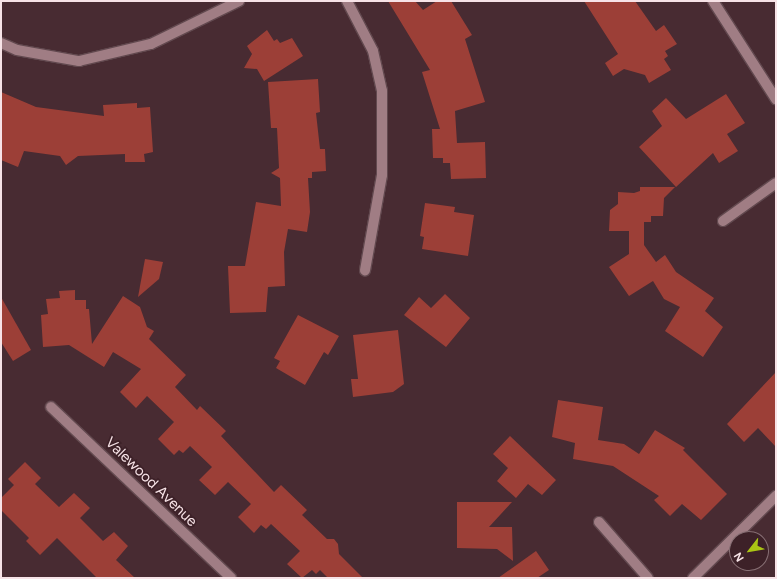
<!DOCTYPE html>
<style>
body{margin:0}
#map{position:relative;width:777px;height:579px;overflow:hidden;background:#482b32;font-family:Figtree,sans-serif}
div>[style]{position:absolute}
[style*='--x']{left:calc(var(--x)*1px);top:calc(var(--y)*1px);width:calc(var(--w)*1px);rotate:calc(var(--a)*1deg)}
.building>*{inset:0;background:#9c3f37}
.roads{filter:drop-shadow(1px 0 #62494f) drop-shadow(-1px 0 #62494f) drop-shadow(0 1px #62494f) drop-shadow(0 -1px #62494f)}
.street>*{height:10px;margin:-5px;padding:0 5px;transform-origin:5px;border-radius:5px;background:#a07d84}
span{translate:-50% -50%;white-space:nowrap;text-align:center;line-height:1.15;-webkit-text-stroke:3.5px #3d2128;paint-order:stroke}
.street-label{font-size:15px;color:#f7e3e7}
.frame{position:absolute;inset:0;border:2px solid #f7e3e7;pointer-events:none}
.north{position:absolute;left:729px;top:531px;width:40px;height:40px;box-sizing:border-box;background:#3d2128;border:1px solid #876f74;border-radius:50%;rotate:239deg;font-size:11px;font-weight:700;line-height:16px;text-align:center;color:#f7e3e7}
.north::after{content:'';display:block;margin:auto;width:14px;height:18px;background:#abc614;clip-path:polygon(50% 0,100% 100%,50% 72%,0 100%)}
</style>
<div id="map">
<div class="building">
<div style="clip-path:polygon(388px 1px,415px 1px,423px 10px,437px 1px,451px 1px,472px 35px,465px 39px,485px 102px,455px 111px,457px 143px,485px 142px,486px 178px,451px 179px,450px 163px,443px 163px,443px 158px,433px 158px,432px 129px,440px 129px,422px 72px,430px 70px)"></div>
<div style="clip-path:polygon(584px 1px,635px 1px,656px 31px,664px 25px,677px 44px,665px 51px,668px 56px,664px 59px,671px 70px,649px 83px,645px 75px,624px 69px,613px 76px,605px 63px,618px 54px)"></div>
<div style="clip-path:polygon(267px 30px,274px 41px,277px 39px,280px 43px,292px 38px,303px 56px,264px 81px,257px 69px,244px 68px,252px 54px,247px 46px)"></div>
<div style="clip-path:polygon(318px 79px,320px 112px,316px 113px,320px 149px,325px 149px,326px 171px,312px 172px,312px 178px,308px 178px,310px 212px,307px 232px,288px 229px,284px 252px,285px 286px,268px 287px,266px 312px,230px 313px,228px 266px,245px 266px,256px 202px,281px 206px,280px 178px,271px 173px,279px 168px,277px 128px,271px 128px,268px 82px)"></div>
<div style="clip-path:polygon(1px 92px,36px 107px,104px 116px,103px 105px,137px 103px,137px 108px,150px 107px,153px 152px,144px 154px,145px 162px,125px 162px,125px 154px,78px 156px,66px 165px,60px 156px,24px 151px,18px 167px,1px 160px)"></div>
<div style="clip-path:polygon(726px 94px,745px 123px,727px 134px,738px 151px,719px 163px,713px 153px,676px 187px,639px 147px,662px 126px,652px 111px,666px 98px,686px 119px)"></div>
<div style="clip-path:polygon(640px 187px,675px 187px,664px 198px,663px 216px,651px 216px,651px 222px,644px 222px,644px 245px,656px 262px,665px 255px,676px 272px,714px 298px,705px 311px,723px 327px,703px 357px,665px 331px,680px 307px,664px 299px,653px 281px,629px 296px,609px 267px,629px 254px,629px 231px,609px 231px,610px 210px,618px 204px,618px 192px,634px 193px,640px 191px)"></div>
<div style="clip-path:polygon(425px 203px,455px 207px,454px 212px,474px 215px,468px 256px,422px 249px,424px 237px,420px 236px)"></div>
<div style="clip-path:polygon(145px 259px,163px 262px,159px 279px,138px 297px)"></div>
<div style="clip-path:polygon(75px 290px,75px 300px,86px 300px,86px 309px,89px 309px,92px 344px,123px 296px,140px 307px,147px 327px,154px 331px,149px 339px,186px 375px,175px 387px,197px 410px,200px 406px,226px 431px,221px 436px,274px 492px,281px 485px,307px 510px,302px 515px,327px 539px,334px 539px,338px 544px,339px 554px,363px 578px,328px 578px,320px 570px,316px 574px,312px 570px,302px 578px,287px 564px,300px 551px,271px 524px,266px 529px,261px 525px,254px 533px,238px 517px,251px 504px,228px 482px,215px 495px,199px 480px,212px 467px,190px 446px,183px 453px,179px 450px,174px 455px,158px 439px,174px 422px,147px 396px,136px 408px,120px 392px,141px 369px,113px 352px,104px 367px,69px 345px,43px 347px,41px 315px,48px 314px,46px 299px,60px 298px,59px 291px)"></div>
<div style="clip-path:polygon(445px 294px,470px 318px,446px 347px,404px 315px,419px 297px,431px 308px)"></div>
<div style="clip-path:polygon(1px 297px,31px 350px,13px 361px,1px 342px)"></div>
<div style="clip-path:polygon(298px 315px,339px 336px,328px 355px,324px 352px,305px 385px,276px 368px,280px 361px,274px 358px)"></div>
<div style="clip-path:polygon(398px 330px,404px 384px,393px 392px,353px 397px,351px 379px,358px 379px,353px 335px)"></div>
<div style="clip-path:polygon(776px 372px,776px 447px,758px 428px,744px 442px,727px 424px)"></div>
<div style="clip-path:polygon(558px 400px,603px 407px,598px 440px,624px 444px,639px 454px,655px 430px,685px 448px,683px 450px,727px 494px,701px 520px,682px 504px,670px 516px,654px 500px,659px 496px,613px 466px,573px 459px,575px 443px,552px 437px)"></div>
<div style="clip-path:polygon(510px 436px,556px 480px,542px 495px,528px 484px,516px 498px,497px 481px,508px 468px,493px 454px)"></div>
<div style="clip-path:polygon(25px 462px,41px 478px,35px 484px,59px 507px,74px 493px,90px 508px,80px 518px,103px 541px,114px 532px,128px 546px,116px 560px,135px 578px,97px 578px,57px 538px,40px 555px,26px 541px,29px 538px,1px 510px,1px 498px,14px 485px,8px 479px)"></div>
<div style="clip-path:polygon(457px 502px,512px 502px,489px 527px,512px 527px,513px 561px,497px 549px,457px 548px)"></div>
<div style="clip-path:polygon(536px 551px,549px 570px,537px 578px,498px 578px)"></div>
</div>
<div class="roads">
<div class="street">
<div style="--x:347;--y:1;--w:56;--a:62.5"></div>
<div style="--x:373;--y:51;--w:41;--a:77.3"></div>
<div style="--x:382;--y:91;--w:84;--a:90"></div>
<div style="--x:382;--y:175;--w:97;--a:100.1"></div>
<div style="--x:713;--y:1;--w:117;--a:57.3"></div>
<div style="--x:1;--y:43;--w:17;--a:24"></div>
<div style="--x:17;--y:50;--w:63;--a:10.1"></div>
<div style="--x:79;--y:61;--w:74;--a:-13.3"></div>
<div style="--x:151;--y:44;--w:98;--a:-26"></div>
<div style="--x:723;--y:221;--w:65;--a:-35.6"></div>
<div style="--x:51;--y:407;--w:248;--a:43.5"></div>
<div style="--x:599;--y:522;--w:74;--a:48.8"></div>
<div style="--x:693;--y:578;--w:117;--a:-44.7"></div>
</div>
</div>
<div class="street-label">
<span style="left:151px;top:482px;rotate:44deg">Valewood Avenue</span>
</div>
<div class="frame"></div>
<div class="north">N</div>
</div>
